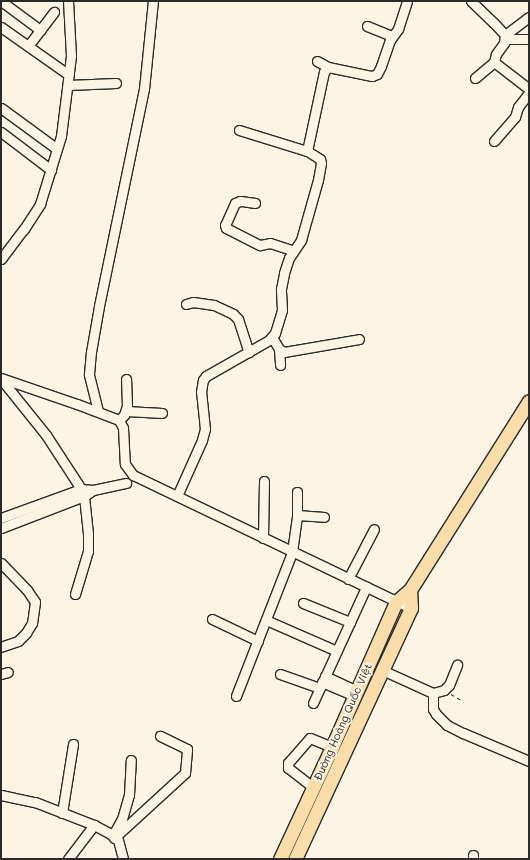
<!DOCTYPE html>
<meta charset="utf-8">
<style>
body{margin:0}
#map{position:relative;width:530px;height:860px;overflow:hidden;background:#fcf5e5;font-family:Mali,sans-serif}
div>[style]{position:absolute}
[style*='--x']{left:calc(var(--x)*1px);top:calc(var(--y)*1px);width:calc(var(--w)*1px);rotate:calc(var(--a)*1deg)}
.path>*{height:1px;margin-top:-0.5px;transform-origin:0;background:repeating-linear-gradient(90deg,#2b2b2b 0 4px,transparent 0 7px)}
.roads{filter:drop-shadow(1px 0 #2b2b2b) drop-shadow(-1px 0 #2b2b2b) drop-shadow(0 1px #2b2b2b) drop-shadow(0 -1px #2b2b2b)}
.minor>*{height:9px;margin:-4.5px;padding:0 4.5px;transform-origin:4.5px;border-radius:4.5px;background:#fcf5e5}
.highway>*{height:13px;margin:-6.5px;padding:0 6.5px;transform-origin:6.5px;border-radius:6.5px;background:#faddab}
span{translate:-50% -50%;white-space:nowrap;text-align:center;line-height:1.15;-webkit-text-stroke:4px #fcf5e5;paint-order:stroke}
.street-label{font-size:11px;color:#2b2b2b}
.frame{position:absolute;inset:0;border:2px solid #2b2b2b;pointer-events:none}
</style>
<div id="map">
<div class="path">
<div style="--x:451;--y:694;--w:12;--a:31"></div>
</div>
<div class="roads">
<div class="minor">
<div style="--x:1;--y:1;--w:49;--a:36.6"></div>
<div style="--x:471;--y:1;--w:32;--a:44"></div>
<div style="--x:494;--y:23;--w:16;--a:47"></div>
<div style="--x:505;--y:35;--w:8;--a:97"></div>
<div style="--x:504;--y:43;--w:14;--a:126"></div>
<div style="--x:496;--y:54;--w:8;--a:104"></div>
<div style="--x:494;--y:62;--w:44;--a:37.6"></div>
<div style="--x:367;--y:26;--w:27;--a:22"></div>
<div style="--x:1;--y:27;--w:83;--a:35.2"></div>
<div style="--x:505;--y:35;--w:30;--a:-37"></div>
<div style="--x:505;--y:39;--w:24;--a:0"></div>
<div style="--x:28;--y:46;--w:43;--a:-52.6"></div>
<div style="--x:317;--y:61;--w:13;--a:29"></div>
<div style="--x:475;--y:78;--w:25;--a:-40"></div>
<div style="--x:68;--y:85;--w:48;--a:-2.4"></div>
<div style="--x:1;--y:108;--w:69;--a:36.2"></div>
<div style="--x:239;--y:130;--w:71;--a:17.2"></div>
<div style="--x:1;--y:132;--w:63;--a:37.2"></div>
<div style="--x:494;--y:141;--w:32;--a:-49"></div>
<div style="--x:515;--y:117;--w:10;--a:-73"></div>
<div style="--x:518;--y:107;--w:18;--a:-52"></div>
<div style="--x:255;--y:203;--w:15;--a:-172"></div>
<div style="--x:240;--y:201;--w:5;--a:158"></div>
<div style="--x:235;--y:203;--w:24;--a:114"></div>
<div style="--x:225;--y:225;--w:3;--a:72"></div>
<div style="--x:226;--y:228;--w:38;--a:27"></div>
<div style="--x:260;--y:245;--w:10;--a:-11"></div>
<div style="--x:270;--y:243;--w:25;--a:18"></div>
<div style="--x:1;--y:259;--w:38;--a:-53"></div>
<div style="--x:24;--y:229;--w:30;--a:-57"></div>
<div style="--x:40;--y:204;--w:71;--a:-72.8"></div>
<div style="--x:61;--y:136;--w:81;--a:-82.9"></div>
<div style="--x:71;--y:56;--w:55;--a:-93.1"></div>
<div style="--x:186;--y:304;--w:7;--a:-16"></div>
<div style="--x:193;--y:302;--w:21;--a:8"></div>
<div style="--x:214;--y:305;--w:21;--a:25"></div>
<div style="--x:233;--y:314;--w:7;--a:45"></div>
<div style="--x:238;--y:319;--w:35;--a:72"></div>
<div style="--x:272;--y:337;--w:14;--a:60"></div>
<div style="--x:279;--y:349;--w:6;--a:31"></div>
<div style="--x:284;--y:352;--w:76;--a:-9.8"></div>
<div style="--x:279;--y:349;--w:16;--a:86"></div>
<div style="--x:1;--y:378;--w:80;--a:18.9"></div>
<div style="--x:77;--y:404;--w:45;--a:20.9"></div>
<div style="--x:119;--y:420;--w:9;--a:63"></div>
<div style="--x:123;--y:428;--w:36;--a:87"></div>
<div style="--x:125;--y:464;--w:14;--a:54"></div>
<div style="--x:133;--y:475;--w:308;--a:25.6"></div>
<div style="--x:1;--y:379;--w:72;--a:51.2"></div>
<div style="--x:46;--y:435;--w:59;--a:56.9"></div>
<div style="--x:78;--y:484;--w:13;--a:63"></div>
<div style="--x:84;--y:496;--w:38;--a:84"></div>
<div style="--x:88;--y:534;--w:17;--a:90"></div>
<div style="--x:88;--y:551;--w:45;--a:106.8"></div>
<div style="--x:98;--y:411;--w:38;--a:-104"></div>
<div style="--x:89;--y:374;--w:22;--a:-85"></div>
<div style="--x:91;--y:352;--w:47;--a:-80.1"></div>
<div style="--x:99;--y:306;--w:222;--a:-78.3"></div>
<div style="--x:144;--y:89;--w:88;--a:-84.2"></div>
<div style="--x:126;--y:411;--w:36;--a:3"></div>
<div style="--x:119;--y:420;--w:7;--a:-45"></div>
<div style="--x:124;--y:415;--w:9;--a:-72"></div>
<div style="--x:127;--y:406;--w:27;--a:-92"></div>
<div style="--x:93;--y:490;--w:34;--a:-12"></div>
<div style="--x:177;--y:496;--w:61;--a:-65.9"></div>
<div style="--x:202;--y:440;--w:11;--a:-75"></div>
<div style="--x:205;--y:429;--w:37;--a:-96"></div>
<div style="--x:201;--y:392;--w:12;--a:-81"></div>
<div style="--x:203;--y:380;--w:5;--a:-53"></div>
<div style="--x:206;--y:376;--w:73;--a:-29.7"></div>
<div style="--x:269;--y:340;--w:9;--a:-49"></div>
<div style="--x:275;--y:333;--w:24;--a:-73"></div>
<div style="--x:282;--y:310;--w:21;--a:-93"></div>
<div style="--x:281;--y:289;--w:16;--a:-79"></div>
<div style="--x:284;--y:273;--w:16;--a:-72"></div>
<div style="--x:289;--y:258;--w:22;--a:-56"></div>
<div style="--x:301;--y:240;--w:62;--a:-74.2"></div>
<div style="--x:318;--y:180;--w:17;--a:-80"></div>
<div style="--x:321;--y:163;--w:4;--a:-104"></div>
<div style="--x:320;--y:159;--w:15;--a:-148"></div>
<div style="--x:307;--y:151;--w:81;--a:-77.9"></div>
<div style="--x:324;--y:72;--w:6;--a:-51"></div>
<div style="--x:328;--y:67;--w:45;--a:11.6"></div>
<div style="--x:372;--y:76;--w:5;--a:-22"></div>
<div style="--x:377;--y:74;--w:9;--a:-63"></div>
<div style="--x:381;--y:66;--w:28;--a:-71"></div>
<div style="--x:390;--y:40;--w:14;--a:-54"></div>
<div style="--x:398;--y:29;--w:29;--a:-72"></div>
<div style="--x:297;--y:515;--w:27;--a:4"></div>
<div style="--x:1;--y:518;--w:85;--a:-19.9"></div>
<div style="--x:81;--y:489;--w:12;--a:5"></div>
<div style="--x:93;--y:490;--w:11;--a:146"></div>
<div style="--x:84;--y:496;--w:89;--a:158.9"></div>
<div style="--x:263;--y:538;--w:57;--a:-89"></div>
<div style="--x:1;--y:563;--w:37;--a:46"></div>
<div style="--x:27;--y:590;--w:14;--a:56"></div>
<div style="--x:35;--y:602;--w:21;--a:98"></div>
<div style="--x:32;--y:623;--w:12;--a:121"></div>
<div style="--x:26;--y:633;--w:11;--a:135"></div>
<div style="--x:18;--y:641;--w:18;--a:161"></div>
<div style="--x:348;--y:579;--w:56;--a:-62.5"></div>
<div style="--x:303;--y:603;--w:51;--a:22"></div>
<div style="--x:212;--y:619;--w:51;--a:25.6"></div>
<div style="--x:266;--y:620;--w:77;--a:23.6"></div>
<div style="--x:382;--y:670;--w:56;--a:24.3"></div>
<div style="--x:433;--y:693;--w:11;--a:-15"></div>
<div style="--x:444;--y:690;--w:7;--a:-45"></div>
<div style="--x:449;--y:685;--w:22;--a:-68"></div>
<div style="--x:1;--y:674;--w:7;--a:-16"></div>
<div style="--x:280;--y:674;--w:42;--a:19.3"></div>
<div style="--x:325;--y:676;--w:35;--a:25"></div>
<div style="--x:322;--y:682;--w:36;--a:23"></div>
<div style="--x:433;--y:693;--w:16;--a:90"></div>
<div style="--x:433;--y:709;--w:6;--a:59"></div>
<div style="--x:436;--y:714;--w:16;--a:45"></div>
<div style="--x:447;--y:725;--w:18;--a:27"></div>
<div style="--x:463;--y:733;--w:72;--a:23"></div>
<div style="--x:236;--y:696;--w:155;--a:-68.7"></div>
<div style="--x:292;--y:552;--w:37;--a:-82"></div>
<div style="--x:297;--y:515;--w:23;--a:-90"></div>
<div style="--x:313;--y:703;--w:128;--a:-65.4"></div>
<div style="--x:314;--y:788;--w:33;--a:-142"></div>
<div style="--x:288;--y:768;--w:5;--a:-90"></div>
<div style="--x:288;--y:763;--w:33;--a:-49"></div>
<div style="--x:310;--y:738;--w:24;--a:22"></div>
<div style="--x:1;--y:795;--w:35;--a:12"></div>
<div style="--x:35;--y:802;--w:63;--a:21.3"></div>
<div style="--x:94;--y:825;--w:17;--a:28"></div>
<div style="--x:109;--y:833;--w:11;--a:38"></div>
<div style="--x:118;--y:840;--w:20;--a:75"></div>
<div style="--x:62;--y:813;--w:70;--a:-80.9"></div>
<div style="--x:113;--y:835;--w:18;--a:-61"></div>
<div style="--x:122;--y:819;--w:25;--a:-74"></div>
<div style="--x:129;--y:795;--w:35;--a:-87"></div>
<div style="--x:114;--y:838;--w:96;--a:-42.5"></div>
<div style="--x:185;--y:773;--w:24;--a:-85"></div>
<div style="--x:187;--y:749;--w:30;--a:-154"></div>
<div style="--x:68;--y:859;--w:43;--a:-52.6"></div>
<div style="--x:473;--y:859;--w:4;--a:-90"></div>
</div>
<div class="highway">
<div style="--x:280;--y:859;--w:123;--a:-65.1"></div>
<div style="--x:332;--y:747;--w:158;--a:-66.2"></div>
<div style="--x:396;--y:602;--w:18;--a:-41"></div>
<div style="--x:410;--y:590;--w:223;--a:-57.8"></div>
<div style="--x:295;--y:859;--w:277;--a:-65.2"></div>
<div style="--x:411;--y:608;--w:18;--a:-93"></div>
</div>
</div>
<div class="street-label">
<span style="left:343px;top:722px;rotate:-66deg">Đường Hoàng Quốc Việt</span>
</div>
<div class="frame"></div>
</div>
